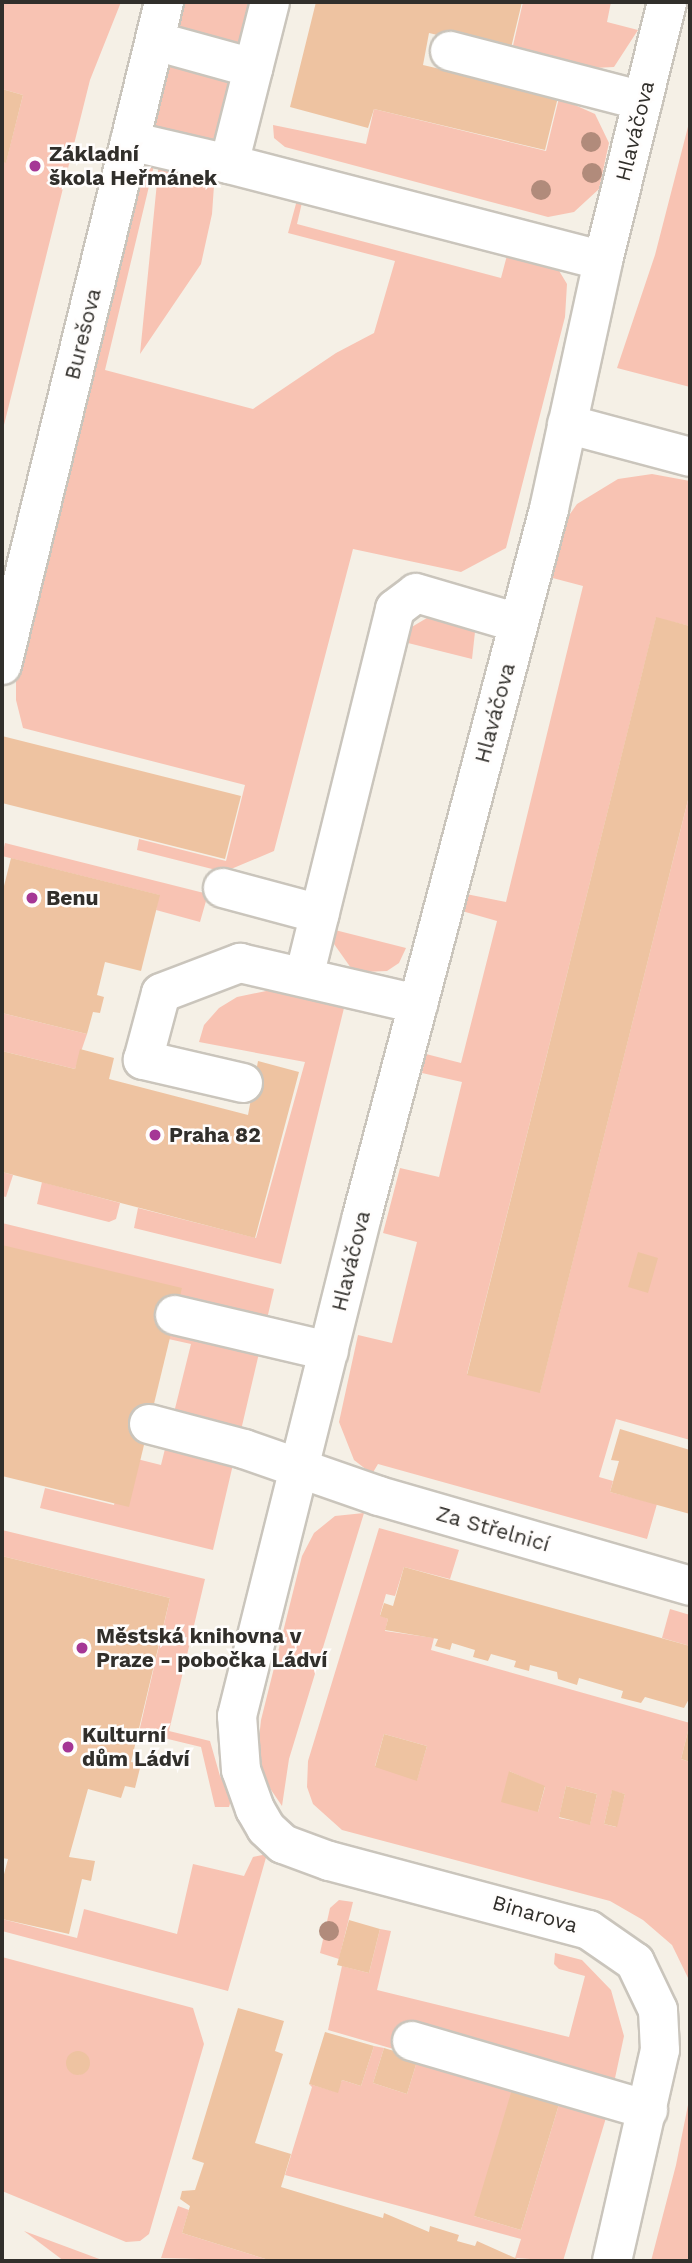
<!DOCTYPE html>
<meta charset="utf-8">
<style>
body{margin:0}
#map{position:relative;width:692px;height:2263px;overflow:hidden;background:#f5f0e6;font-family:"Work Sans",sans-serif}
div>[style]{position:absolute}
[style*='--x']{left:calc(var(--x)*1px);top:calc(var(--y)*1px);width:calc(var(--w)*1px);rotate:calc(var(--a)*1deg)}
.green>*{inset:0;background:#f8c3b3}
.building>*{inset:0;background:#eec3a1}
.round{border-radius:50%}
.roads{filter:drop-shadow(2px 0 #cac5bc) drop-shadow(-2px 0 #cac5bc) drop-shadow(0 2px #cac5bc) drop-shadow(0 -2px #cac5bc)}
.minor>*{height:38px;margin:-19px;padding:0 19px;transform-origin:19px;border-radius:19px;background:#fff}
.trees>*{width:20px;height:20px;margin:-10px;border-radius:50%;background:#b18b7b}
.dots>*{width:19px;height:19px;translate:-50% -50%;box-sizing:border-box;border:4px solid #fffdfc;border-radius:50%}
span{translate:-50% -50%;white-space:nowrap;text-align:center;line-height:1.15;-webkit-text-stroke:5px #fffdfc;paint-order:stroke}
.street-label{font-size:21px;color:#312f2b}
.poi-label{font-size:21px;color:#312f2b;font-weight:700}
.left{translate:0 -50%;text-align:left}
.frame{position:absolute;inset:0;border:4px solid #312f2b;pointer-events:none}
</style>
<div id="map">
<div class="green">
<div style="clip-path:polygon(2px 2px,121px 2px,90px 80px,2px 433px,2px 161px,6px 162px,23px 95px,2px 89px)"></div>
<div style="clip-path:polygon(184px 2px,254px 2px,217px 143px,212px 214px,201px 264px,140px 354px,162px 132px,105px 370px,253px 409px,336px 353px,374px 333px,395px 261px,288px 233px,297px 200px,304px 194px,297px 224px,501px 278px,510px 244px,555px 264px,567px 284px,565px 317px,506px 548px,461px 572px,353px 549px,274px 851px,224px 872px,137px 850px,139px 839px,226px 861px,245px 785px,23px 728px,16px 700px,16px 675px)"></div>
<div style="clip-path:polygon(523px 2px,611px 2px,607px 22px,638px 30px,614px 67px,593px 68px,512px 50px)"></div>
<div style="clip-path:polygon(559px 98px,595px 114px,609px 143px,599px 189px,574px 212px,548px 217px,285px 147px,274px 138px,273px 125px,366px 144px,374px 109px,546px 151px)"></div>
<div style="clip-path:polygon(690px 119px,690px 387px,617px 368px,655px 255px)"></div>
<div style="clip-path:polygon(652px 474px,690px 481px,690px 626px,656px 618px,467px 1374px,540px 1392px,690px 792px,690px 1440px,616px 1419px,599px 1477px,613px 1481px,610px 1492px,657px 1504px,647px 1539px,378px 1464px,372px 1474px,354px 1460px,339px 1422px,358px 1335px,392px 1343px,417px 1242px,383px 1233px,400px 1168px,439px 1177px,462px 1082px,422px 1073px,426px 1054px,461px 1063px,497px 921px,462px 911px,466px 894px,506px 902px,583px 586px,545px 576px,565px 521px,577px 504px,618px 479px)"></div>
<div style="clip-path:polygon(437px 612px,459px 616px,475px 632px,472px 659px,404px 642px,410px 628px)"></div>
<div style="clip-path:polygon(5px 843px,208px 894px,200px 922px,156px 910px,159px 895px,2px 856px)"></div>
<div style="clip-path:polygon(335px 930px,406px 948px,399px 963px,387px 971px,362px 972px,351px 968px,334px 944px)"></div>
<div style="clip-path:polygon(276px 989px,344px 1008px,281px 1264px,134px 1228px,138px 1208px,256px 1238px,305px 1062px,199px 1042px,204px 1025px,219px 1008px,237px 997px)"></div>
<div style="clip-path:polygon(2px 1013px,87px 1034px,75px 1069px,2px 1051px)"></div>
<div style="clip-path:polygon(2px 1172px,13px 1175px,6px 1197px,2px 1196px)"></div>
<div style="clip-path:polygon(42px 1182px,120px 1203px,116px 1219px,109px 1222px,37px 1204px)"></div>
<div style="clip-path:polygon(2px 1223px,274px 1289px,213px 1550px,40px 1508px,45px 1488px,114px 1505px,125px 1456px,161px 1465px,191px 1344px,155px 1336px,167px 1287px,2px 1246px)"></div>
<div style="clip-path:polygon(364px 1513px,289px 1759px,282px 1806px,263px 1778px,258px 1747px,261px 1720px,302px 1556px,314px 1533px,335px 1516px)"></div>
<div style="clip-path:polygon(evenodd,379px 1528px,459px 1550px,450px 1579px,404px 1567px,395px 1596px,386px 1594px,380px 1615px,388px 1619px,385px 1631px,434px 1638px,431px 1650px,690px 1723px,681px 1759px,690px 1762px,690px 1982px,672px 1945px,643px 1920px,610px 1901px,342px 1830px,313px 1804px,307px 1787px,308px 1761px,379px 1528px,384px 1734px,427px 1746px,417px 1780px,375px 1766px,384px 1734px,379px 1528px,509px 1771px,545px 1787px,538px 1812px,509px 1771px,379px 1528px,566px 1786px,597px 1794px,590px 1824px,559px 1818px,566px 1786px,379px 1528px,612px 1791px,625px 1794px,616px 1827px,604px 1824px,612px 1791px)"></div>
<div style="clip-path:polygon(2px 1530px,205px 1579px,169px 1731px,210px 1741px,220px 1776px,232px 1797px,229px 1807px,215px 1807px,201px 1747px,139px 1732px,170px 1598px,2px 1556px)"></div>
<div style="clip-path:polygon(670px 1609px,690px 1615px,690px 1646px,662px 1638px)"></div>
<div style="clip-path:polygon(267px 1854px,228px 1991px,2px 1931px,2px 1919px,77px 1938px,84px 1909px,177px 1934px,193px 1864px,244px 1876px,253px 1857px)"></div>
<div style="clip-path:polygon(339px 1900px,353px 1902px,339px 1959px,320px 1953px,330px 1908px)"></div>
<div style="clip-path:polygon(evenodd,380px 1929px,391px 1931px,377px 1990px,569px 2037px,585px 1976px,559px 1969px,554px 1964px,555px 1953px,582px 1960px,611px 1990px,624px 2036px,608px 2111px,563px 2261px,515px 2258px,521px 2239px,285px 2175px,312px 2087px,309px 2084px,337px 2092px,342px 2080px,361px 2086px,374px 2046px,384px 2048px,373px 2083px,407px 2094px,418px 2058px,525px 2087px,328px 2030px,342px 1966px,369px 1973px,380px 1929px,560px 2101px,521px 2230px,474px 2216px,560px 2101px)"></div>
<div style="clip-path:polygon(evenodd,2px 1957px,193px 2008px,204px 2044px,149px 2234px,140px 2241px,126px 2242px,2px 2191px,2px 1957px,76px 2052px,82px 2052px,90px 2062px,79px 2075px,67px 2066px,76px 2052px)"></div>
<div style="clip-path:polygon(690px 2095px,690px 2261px,651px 2261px,676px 2165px)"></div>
<div style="clip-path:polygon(178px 2206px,189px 2210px,182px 2233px,272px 2261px,161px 2258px)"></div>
<div style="clip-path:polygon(24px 2231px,102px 2260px,104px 2261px,64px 2261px)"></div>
</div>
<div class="building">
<div style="clip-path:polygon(316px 2px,522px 2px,510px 52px,429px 33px,423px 65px,558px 97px,545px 150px,374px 109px,368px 128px,290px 107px)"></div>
<div style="clip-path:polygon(2px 89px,23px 95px,6px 163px,2px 161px)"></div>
<div style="clip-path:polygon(656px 617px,690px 626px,690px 792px,540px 1393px,467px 1375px)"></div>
<div style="clip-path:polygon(2px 736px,241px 796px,225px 859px,2px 803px)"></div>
<div style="clip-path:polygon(11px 858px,160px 895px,141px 971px,105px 962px,97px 995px,104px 997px,100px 1013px,93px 1012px,87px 1034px,2px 1013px,2px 894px)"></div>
<div style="clip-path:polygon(80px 1049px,114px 1058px,109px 1079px,248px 1115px,258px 1061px,299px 1072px,255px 1238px,2px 1172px,2px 1051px,75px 1069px)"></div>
<div style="clip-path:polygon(2px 1245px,182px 1288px,129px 1507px,2px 1476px)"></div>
<div style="clip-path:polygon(638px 1252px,658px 1258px,648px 1293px,628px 1287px)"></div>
<div style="clip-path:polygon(620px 1429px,690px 1450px,690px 1514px,610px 1492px,619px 1461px,611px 1460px)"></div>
<div style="clip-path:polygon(2px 1556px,170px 1598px,131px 1762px,141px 1764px,135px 1788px,125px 1786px,121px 1798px,88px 1789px,69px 1857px,95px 1861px,91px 1881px,82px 1879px,69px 1934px,2px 1919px,2px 1882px,8px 1859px,2px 1858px)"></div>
<div style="clip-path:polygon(404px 1567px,690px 1646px,690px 1697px,684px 1708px,645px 1697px,641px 1703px,621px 1698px,623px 1691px,579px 1678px,577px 1685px,558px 1679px,557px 1672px,530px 1665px,529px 1671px,514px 1667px,516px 1661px,491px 1654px,488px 1661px,473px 1657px,475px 1650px,452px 1643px,450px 1650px,435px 1646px,438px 1639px,385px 1630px,388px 1619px,380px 1616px,384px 1603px,393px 1606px)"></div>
<div style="clip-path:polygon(689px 1727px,690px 1727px,690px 1762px,681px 1759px)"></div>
<div style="clip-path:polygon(384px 1734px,427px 1746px,417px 1781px,375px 1767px)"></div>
<div style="clip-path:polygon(509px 1771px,545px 1786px,538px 1812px,501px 1802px)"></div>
<div style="clip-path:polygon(566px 1786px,597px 1794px,590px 1825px,559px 1817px)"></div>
<div style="clip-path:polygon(612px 1790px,625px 1794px,617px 1827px,604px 1824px)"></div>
<div style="clip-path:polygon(349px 1920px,380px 1929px,369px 1973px,337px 1965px)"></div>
<div style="clip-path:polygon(238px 2008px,284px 2021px,275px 2051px,283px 2054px,255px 2143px,291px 2154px,281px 2187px,383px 2218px,384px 2213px,429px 2232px,430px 2226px,459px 2235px,457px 2241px,475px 2246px,477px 2241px,522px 2261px,272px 2261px,182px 2233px,190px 2206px,180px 2199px,182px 2191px,195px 2190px,204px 2163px,192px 2159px)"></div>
<div style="clip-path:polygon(325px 2032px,374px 2046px,361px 2086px,342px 2080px,338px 2093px,309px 2084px)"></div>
<div style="clip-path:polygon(384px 2048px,418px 2058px,407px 2094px,373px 2083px)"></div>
<div class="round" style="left:66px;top:2051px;width:24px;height:24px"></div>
<div style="clip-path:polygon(513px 2086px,560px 2101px,521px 2230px,474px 2216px)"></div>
</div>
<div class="roads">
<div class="minor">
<div style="--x:270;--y:2;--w:167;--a:104.2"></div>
<div style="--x:229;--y:164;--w:386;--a:14.5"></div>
<div style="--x:155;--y:41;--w:102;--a:15.4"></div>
<div style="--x:450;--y:51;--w:199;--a:14.5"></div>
<div style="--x:130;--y:141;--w:102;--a:13.1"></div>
<div style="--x:567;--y:424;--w:127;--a:15"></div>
<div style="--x:2;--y:665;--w:683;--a:-76.27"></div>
<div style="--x:223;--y:888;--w:100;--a:15"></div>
<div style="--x:304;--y:977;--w:379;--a:-76.1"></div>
<div style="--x:395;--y:609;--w:26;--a:-37"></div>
<div style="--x:416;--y:593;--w:106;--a:16.4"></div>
<div style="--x:243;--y:1083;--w:103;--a:-167"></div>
<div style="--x:143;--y:1060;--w:69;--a:-75"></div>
<div style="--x:161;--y:993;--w:85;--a:-20.8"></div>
<div style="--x:240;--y:963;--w:183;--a:13"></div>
<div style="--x:175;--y:1315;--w:158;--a:13.2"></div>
<div style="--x:149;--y:1424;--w:98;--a:14.7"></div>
<div style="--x:244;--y:1449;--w:143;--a:19.2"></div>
<div style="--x:379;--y:1496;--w:324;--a:16.1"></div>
<div style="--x:412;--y:2041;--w:246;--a:16.3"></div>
<div style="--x:612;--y:2261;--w:216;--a:-77.2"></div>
<div style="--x:660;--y:2050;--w:40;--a:-92.9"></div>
<div style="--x:658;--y:2010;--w:53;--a:-115.6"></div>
<div style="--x:635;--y:1962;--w:56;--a:-145.2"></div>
<div style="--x:589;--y:1930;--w:269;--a:-165.1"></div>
<div style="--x:329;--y:1861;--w:49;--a:-159.7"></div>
<div style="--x:283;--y:1844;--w:23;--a:-137"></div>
<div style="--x:266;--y:1828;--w:22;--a:-120"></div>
<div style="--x:255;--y:1809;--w:41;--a:-109.7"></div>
<div style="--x:241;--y:1770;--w:54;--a:-94.2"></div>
<div style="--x:237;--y:1716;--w:515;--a:-75.96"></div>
<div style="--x:362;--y:1216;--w:731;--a:-75.18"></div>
<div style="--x:549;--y:509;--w:254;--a:-77.7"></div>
<div style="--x:603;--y:261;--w:267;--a:-76.1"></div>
</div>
</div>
<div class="trees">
<div style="left:591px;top:142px"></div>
<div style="left:592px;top:173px"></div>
<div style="left:541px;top:190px"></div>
<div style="left:329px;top:1931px"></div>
</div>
<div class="dots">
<div style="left:35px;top:166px;background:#a53795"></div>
<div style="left:32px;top:898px;background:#a53795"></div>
<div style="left:155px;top:1135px;background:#a53795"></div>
<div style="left:82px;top:1648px;background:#a53795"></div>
<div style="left:68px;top:1747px;background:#a53795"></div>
</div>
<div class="street-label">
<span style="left:635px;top:131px;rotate:-76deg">Hlaváčova</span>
<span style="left:83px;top:334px;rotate:-76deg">Burešova</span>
<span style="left:495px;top:713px;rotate:-75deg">Hlaváčova</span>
<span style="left:351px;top:1261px;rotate:-76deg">Hlaváčova</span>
<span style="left:493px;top:1529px;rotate:16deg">Za Střelnicí</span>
<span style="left:535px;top:1914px;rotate:16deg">Binarova</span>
</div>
<div class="poi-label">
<span class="left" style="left:49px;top:166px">Základní<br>škola Heřmánek</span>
<span class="left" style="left:46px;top:898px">Benu</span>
<span class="left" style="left:169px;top:1135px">Praha 82</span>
<span class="left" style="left:96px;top:1648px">Městská knihovna v<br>Praze - pobočka Ládví</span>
<span class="left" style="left:82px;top:1747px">Kulturní<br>dům Ládví</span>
</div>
<div class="frame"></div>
</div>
